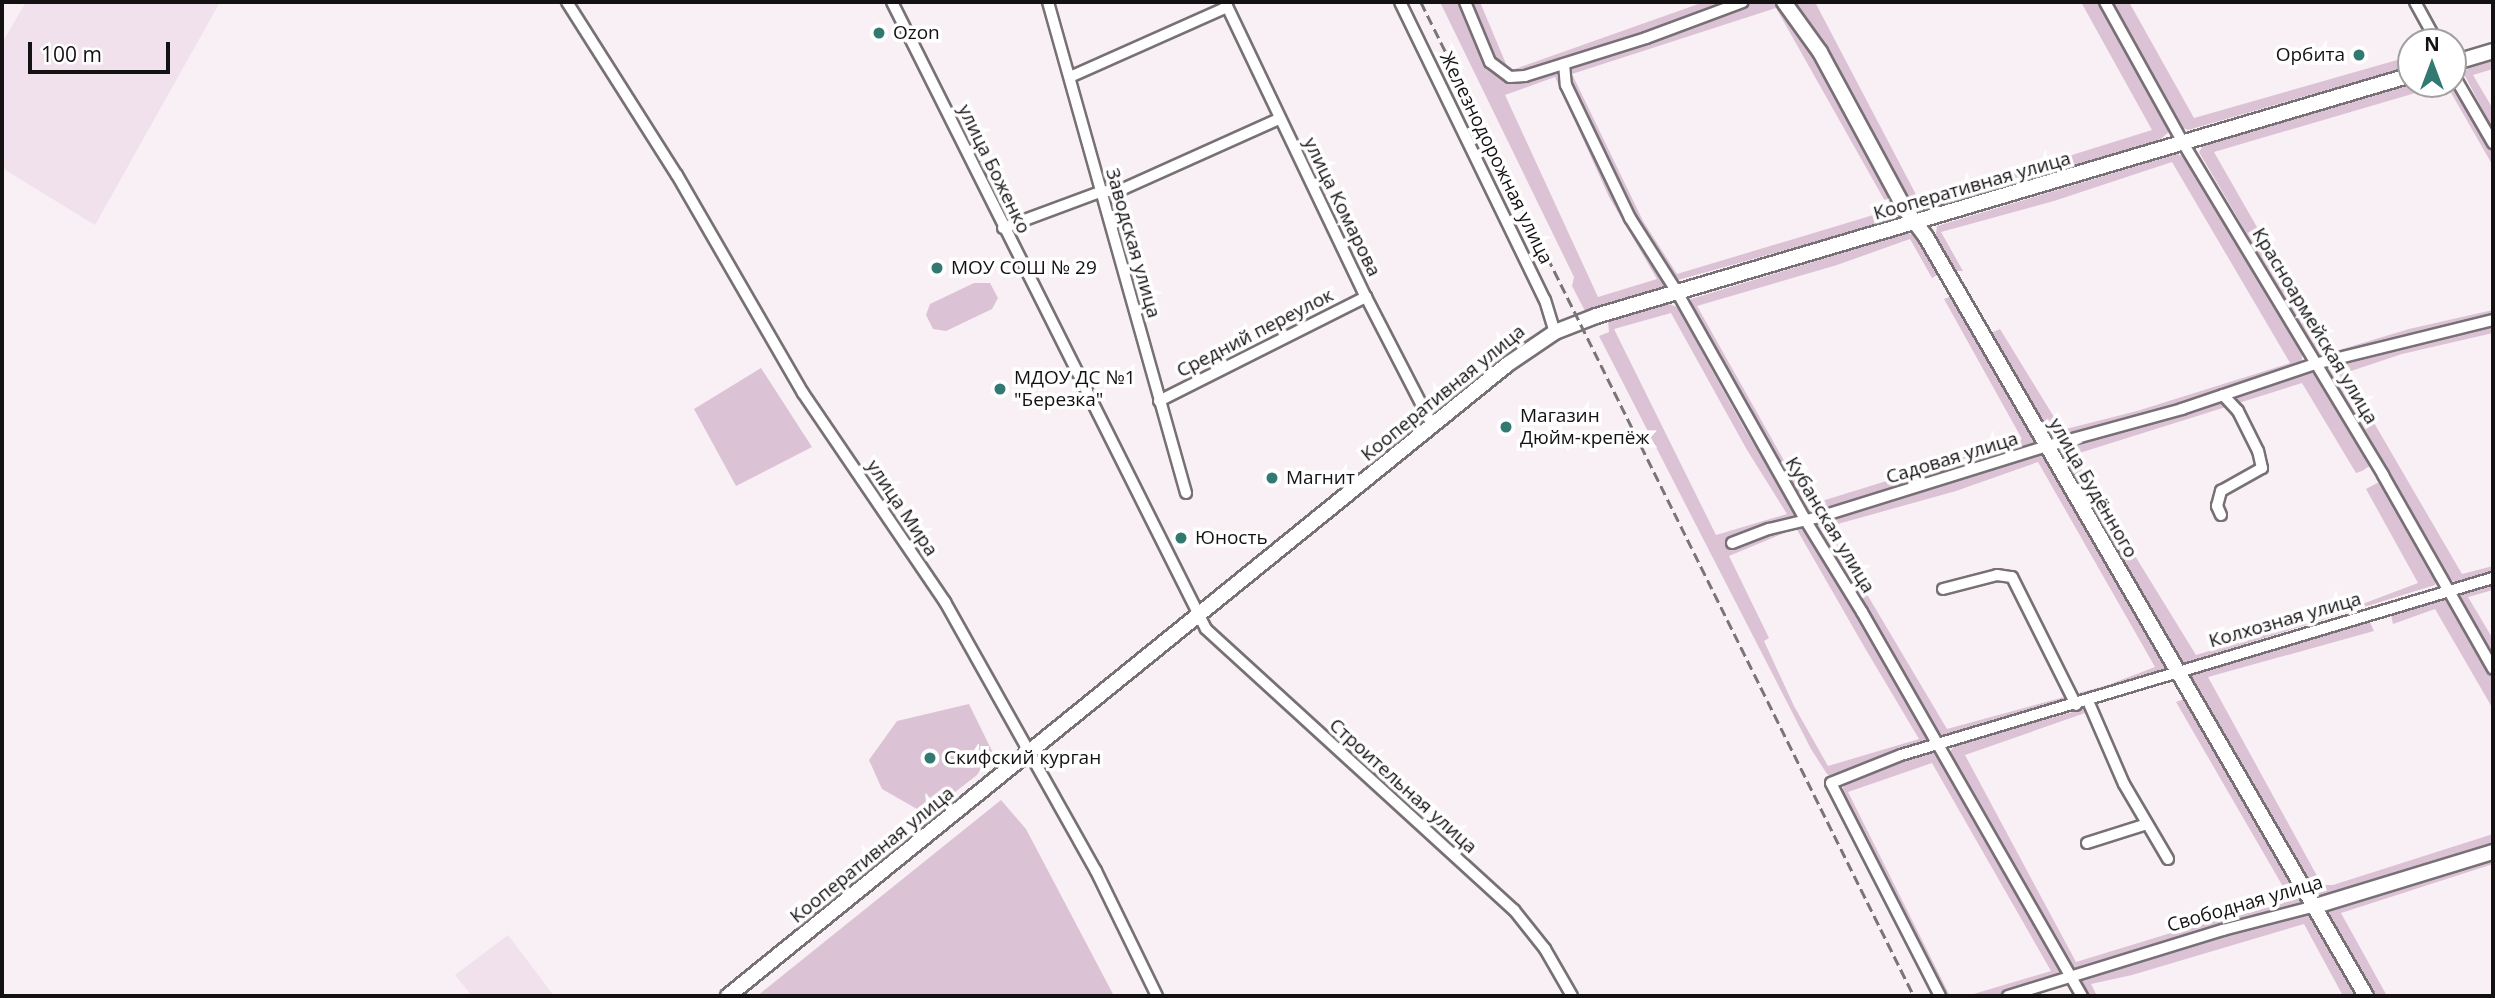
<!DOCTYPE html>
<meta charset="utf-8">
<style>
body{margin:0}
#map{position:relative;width:2495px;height:998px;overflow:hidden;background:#f8f0f5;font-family:"Open Sans",sans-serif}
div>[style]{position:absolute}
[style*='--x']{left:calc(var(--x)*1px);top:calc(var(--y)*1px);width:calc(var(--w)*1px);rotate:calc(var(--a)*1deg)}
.built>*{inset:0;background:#f0e1ec}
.green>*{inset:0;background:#dcc2d5}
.roads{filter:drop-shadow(2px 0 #777075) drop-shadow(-2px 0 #777075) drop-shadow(0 2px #777075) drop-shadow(0 -2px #777075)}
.minor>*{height:10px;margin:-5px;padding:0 5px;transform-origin:5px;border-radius:5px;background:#fff}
.tertiary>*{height:14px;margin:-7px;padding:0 7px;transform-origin:7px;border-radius:7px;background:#fff}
.rail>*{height:2.5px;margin-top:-1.25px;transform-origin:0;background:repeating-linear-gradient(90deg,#797477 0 10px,transparent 0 15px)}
.dots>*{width:19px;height:19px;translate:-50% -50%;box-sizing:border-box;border:4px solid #fff;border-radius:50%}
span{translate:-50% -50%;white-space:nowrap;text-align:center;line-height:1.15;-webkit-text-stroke:7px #fff;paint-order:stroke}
.poi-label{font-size:19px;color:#141113}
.left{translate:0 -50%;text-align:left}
.right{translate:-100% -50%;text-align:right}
.street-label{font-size:19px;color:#141113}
.frame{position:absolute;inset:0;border:4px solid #141113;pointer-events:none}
.north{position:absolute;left:2397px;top:28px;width:70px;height:70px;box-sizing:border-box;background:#fff;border:2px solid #a1a0a1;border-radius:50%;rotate:0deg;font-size:19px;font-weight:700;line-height:28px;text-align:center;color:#141113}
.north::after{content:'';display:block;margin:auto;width:24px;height:32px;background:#327971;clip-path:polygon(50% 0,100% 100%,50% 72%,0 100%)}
.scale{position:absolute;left:28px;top:42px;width:142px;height:32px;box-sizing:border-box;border:4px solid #141113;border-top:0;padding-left:9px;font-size:21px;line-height:24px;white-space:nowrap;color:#141113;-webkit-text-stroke:5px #fff;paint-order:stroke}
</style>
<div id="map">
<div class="built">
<div style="clip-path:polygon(26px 2px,220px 2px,95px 225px,2px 168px,2px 43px)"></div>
<div style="clip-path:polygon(508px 935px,554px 996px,472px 996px,455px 975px)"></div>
</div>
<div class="green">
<div style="clip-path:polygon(evenodd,1440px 2px,1460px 2px,1489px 68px,1501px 78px,1512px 82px,1557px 72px,1561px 74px,1665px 286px,1585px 311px,1572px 286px,1574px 277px,1440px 2px,1555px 77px,1609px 197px,1657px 279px,1598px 297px,1505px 95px,1555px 77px)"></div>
<div style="clip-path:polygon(1468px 2px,1480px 2px,1509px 71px,1704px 2px,1737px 2px,1531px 73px,1514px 75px,1497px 66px)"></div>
<div style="clip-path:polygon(evenodd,1756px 2px,1779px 2px,1799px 29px,1899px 208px,1891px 211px,1893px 220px,1678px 280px,1640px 231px,1569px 83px,1568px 71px,1573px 64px,1756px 2px,1776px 8px,1890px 210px,1677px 274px,1643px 221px,1572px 74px,1776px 8px)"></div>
<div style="clip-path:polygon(1793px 2px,1815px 2px,1922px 206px,1995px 179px,2152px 130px,2081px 2px,2098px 2px,2135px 63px,2170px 131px,2157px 142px,1933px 209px,1923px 208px,1910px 201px,1826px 47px)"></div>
<div style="clip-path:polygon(2110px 2px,2129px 2px,2194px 118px,2411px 56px,2411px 66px,2188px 130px,2183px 128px)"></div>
<div style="clip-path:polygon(2493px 60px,2493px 69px,2473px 75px,2493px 109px,2493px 130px,2464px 74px,2469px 67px)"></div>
<div style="clip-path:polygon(2414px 84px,2453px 84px,2493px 152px,2493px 166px,2446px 84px,2214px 152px,2329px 353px,2409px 329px,2493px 310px,2493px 315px,2321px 360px,2199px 152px,2203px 146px)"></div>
<div style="clip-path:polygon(2177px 154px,2185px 157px,2302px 351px,2302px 359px,2299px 365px,2137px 419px,2055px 439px,2049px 436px,1988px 334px,2000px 329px,2062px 430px,2137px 411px,2290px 363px,2172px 162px,2054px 201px,1941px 232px,1963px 271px,1954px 271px,1935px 239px,1937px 226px)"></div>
<div style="clip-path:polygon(1908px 233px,1918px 237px,1940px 273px,1932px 278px,1910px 239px,1837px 265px,1697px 306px,1809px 505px,2022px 439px,1944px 299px,1954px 295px,2036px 444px,2029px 448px,1814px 514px,1808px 513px,1687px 305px,1691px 299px)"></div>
<div style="clip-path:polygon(974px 283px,990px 283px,998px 298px,992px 309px,946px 331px,933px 329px,926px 315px,930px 304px)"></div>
<div style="clip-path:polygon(evenodd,1669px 304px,1677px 307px,1744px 428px,1930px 737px,1930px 742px,1834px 779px,1827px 774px,1811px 749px,1599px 336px,1609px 332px,1608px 321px,1669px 304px,1671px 313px,1747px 450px,1787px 514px,1716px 535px,1614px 329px,1671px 313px,1669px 304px,1796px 528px,1862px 643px,1919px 739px,1828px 766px,1794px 706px,1764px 641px,1769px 638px,1729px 556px,1796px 528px)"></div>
<div style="clip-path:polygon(2493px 325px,2493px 333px,2402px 354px,2345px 373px,2462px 574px,2493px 566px,2493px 574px,2455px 582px,2446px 577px,2327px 375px,2329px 368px,2337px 363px)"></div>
<div style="clip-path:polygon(761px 368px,812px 447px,736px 486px,694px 409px)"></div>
<div style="clip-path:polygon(2308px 371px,2315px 373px,2371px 465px,2362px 471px,2356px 473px,2302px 383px,2073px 455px,2196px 655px,2365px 603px,2418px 583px,2366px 489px,2381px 481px,2436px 577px,2435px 585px,2181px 664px,2058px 456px,2058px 449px)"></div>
<div style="clip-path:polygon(evenodd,2038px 452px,2057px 474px,2165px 660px,2165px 668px,2082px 700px,1941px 738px,1816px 524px,1819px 521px,2038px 452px,2038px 462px,2155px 667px,2108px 685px,1947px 729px,1827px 527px,1956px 491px,2038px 462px)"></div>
<div style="clip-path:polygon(2493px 580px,2493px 590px,2468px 597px,2493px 639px,2493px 660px,2456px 596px,2458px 591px)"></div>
<div style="clip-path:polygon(2442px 597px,2447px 599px,2493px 680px,2493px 709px,2435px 609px,2393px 624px,2391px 615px)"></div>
<div style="clip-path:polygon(2369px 620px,2374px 631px,2208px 677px,2322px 885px,2333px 885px,2493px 834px,2493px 847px,2323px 898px,2311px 888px,2187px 676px,2188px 672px)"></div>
<div style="clip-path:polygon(2187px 698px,2302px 898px,2300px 905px,2074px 972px,1950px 753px,1952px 748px,1960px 743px,2087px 708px,2088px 712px,1965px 755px,2076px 962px,2289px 897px,2176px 702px)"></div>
<div style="clip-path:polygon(969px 704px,992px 751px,977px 775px,950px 796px,917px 809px,882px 789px,869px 760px,897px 721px)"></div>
<div style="clip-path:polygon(1932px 749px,1937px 750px,2067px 976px,2000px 996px,1967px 996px,2051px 971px,1932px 763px,1848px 792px,1950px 996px,1942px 996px,1842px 794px,1844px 784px,1853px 777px)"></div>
<div style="clip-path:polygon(1001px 800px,1026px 829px,1114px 996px,757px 996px)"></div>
<div style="clip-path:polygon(2493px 856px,2493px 864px,2341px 913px,2387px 996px,2372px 996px,2324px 910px)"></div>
<div style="clip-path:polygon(2306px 914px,2313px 916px,2360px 996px,2343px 996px,2304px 924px,2132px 975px,2091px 984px,2097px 996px,2088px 996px,2079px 980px,2230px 934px)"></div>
</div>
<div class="roads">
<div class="minor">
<div style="--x:567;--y:2;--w:205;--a:57.6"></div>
<div style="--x:677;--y:175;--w:252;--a:60"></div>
<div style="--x:803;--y:393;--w:253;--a:55.8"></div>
<div style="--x:945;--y:602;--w:308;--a:60.7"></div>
<div style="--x:1096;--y:871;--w:139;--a:64"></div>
<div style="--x:892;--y:2;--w:701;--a:63.4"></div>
<div style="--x:1206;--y:629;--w:417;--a:42.4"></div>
<div style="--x:1514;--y:910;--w:50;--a:51.5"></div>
<div style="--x:1545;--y:949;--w:54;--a:60.1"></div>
<div style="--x:1048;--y:2;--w:510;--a:74.3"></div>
<div style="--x:1225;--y:2;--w:327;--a:64.5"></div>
<div style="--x:1366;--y:297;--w:144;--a:62.7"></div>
<div style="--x:1400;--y:2;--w:331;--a:64.1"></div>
<div style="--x:1545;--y:300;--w:34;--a:73"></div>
<div style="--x:1465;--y:2;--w:65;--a:67.4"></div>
<div style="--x:1490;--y:62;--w:25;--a:37"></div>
<div style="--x:1510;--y:77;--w:15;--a:-4"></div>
<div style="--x:1525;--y:76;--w:127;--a:-17.4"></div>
<div style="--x:1646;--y:38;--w:103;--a:-20.4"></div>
<div style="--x:2105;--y:2;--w:161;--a:61"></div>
<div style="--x:2183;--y:143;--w:388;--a:58.9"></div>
<div style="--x:2383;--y:475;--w:223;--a:60.4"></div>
<div style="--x:2415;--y:2;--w:46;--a:61.2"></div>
<div style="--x:1564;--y:64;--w:21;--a:85"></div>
<div style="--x:1566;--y:85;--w:148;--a:64.3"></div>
<div style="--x:1630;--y:218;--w:88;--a:57.6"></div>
<div style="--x:1677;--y:292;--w:263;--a:60.6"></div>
<div style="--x:1806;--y:521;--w:107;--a:58.4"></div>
<div style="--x:1862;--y:612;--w:443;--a:60.2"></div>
<div style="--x:2453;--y:74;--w:80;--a:59.9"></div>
<div style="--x:1070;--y:77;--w:172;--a:-24"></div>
<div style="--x:1003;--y:228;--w:103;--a:-20.4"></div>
<div style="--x:1100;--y:192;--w:23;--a:-7"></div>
<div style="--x:1123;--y:189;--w:171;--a:-24.2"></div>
<div style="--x:1159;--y:401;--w:232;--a:-26.7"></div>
<div style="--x:2221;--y:515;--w:10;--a:-114"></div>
<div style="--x:2217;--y:506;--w:16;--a:-75"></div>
<div style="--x:2221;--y:491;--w:47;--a:-29.3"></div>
<div style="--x:2262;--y:468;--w:17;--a:-103"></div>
<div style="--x:2258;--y:451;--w:45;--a:-116.6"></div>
<div style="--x:2238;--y:411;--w:22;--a:-133"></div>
<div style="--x:1732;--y:543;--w:40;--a:-21"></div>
<div style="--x:1769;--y:529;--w:51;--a:-13.5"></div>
<div style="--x:1819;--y:517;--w:239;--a:-17.3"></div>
<div style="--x:2047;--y:446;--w:140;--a:-15.3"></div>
<div style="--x:2182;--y:409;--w:140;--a:-18.7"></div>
<div style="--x:2315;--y:364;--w:183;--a:-13.9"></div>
<div style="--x:1943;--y:589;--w:56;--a:-14.5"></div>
<div style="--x:1997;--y:575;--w:15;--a:8"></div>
<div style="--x:2012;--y:577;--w:143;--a:63.4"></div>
<div style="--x:2088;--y:701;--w:90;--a:66.6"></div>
<div style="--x:2124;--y:784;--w:87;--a:59.6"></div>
<div style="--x:2087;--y:843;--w:63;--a:-17.6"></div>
<div style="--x:1940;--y:996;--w:239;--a:-117.1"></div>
<div style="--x:1831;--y:783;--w:75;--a:-21.8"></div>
<div style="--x:1901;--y:755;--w:618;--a:-16.65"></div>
<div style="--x:2008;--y:996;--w:225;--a:-17.1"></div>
<div style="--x:2223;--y:930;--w:96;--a:-14.5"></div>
</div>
<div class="tertiary">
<div style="--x:1784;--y:2;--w:62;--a:54.2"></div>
<div style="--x:1820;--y:52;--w:179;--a:61.6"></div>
<div style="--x:1905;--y:209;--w:35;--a:53"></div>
<div style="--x:1926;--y:237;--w:877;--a:59.9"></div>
<div style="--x:2453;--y:63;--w:42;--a:-16.7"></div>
<div style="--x:2316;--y:906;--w:185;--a:-17"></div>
<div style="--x:728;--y:996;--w:1004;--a:-39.02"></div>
<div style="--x:1508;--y:364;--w:57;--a:-34.2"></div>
<div style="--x:1555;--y:332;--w:44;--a:-21.3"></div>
<div style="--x:1596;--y:316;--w:850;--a:-16.47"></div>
</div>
</div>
<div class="rail">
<div style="--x:1421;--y:2;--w:1110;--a:63.62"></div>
</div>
<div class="dots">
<div style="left:879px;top:33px;background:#327971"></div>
<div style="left:2359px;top:55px;background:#327971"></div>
<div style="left:937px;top:268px;background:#327971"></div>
<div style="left:1000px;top:389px;background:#327971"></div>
<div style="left:1506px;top:427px;background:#327971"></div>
<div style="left:1272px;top:478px;background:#327971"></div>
<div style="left:1181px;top:538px;background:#327971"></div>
<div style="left:930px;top:758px;background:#327971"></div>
</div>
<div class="poi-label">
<span class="left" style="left:893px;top:33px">Ozon</span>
<span class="right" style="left:2345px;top:55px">Орбита</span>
<span class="left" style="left:951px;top:268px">МОУ СОШ № 29</span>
<span class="left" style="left:1014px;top:389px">МДОУ ДС №1<br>"Березка"</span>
<span class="left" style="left:1520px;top:427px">Магазин<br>Дюйм-крепёж</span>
<span class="left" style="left:1286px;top:478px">Магнит</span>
<span class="left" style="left:1195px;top:538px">Юность</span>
<span class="left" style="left:944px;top:758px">Скифский курган</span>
</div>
<div class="street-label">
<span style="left:1496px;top:158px;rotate:64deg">Железнодорожная улица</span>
<span style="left:994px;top:169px;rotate:64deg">улица Боженко</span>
<span style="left:1972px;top:186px;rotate:-16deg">Кооперативная улица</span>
<span style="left:1342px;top:207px;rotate:64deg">улица Комарова</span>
<span style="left:1133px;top:243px;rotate:74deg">Заводская улица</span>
<span style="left:2315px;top:326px;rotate:59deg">Красноармейская улица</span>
<span style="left:1255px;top:333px;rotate:-27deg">Средний переулок</span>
<span style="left:1443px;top:393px;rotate:-39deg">Кооперативная улица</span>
<span style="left:1952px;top:458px;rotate:-17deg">Садовая улица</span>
<span style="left:2093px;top:488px;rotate:60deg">улица Будённого</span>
<span style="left:902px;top:508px;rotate:56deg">улица Мира</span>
<span style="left:1830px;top:525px;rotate:59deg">Кубанская улица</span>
<span style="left:2285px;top:620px;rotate:-16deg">Колхозная улица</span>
<span style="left:1403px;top:786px;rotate:42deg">Строительная улица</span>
<span style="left:872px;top:855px;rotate:-39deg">Кооперативная улица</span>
<span style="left:2245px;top:904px;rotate:-16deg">Свободная улица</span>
</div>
<div class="frame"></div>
<div class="north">N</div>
<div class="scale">100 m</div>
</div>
